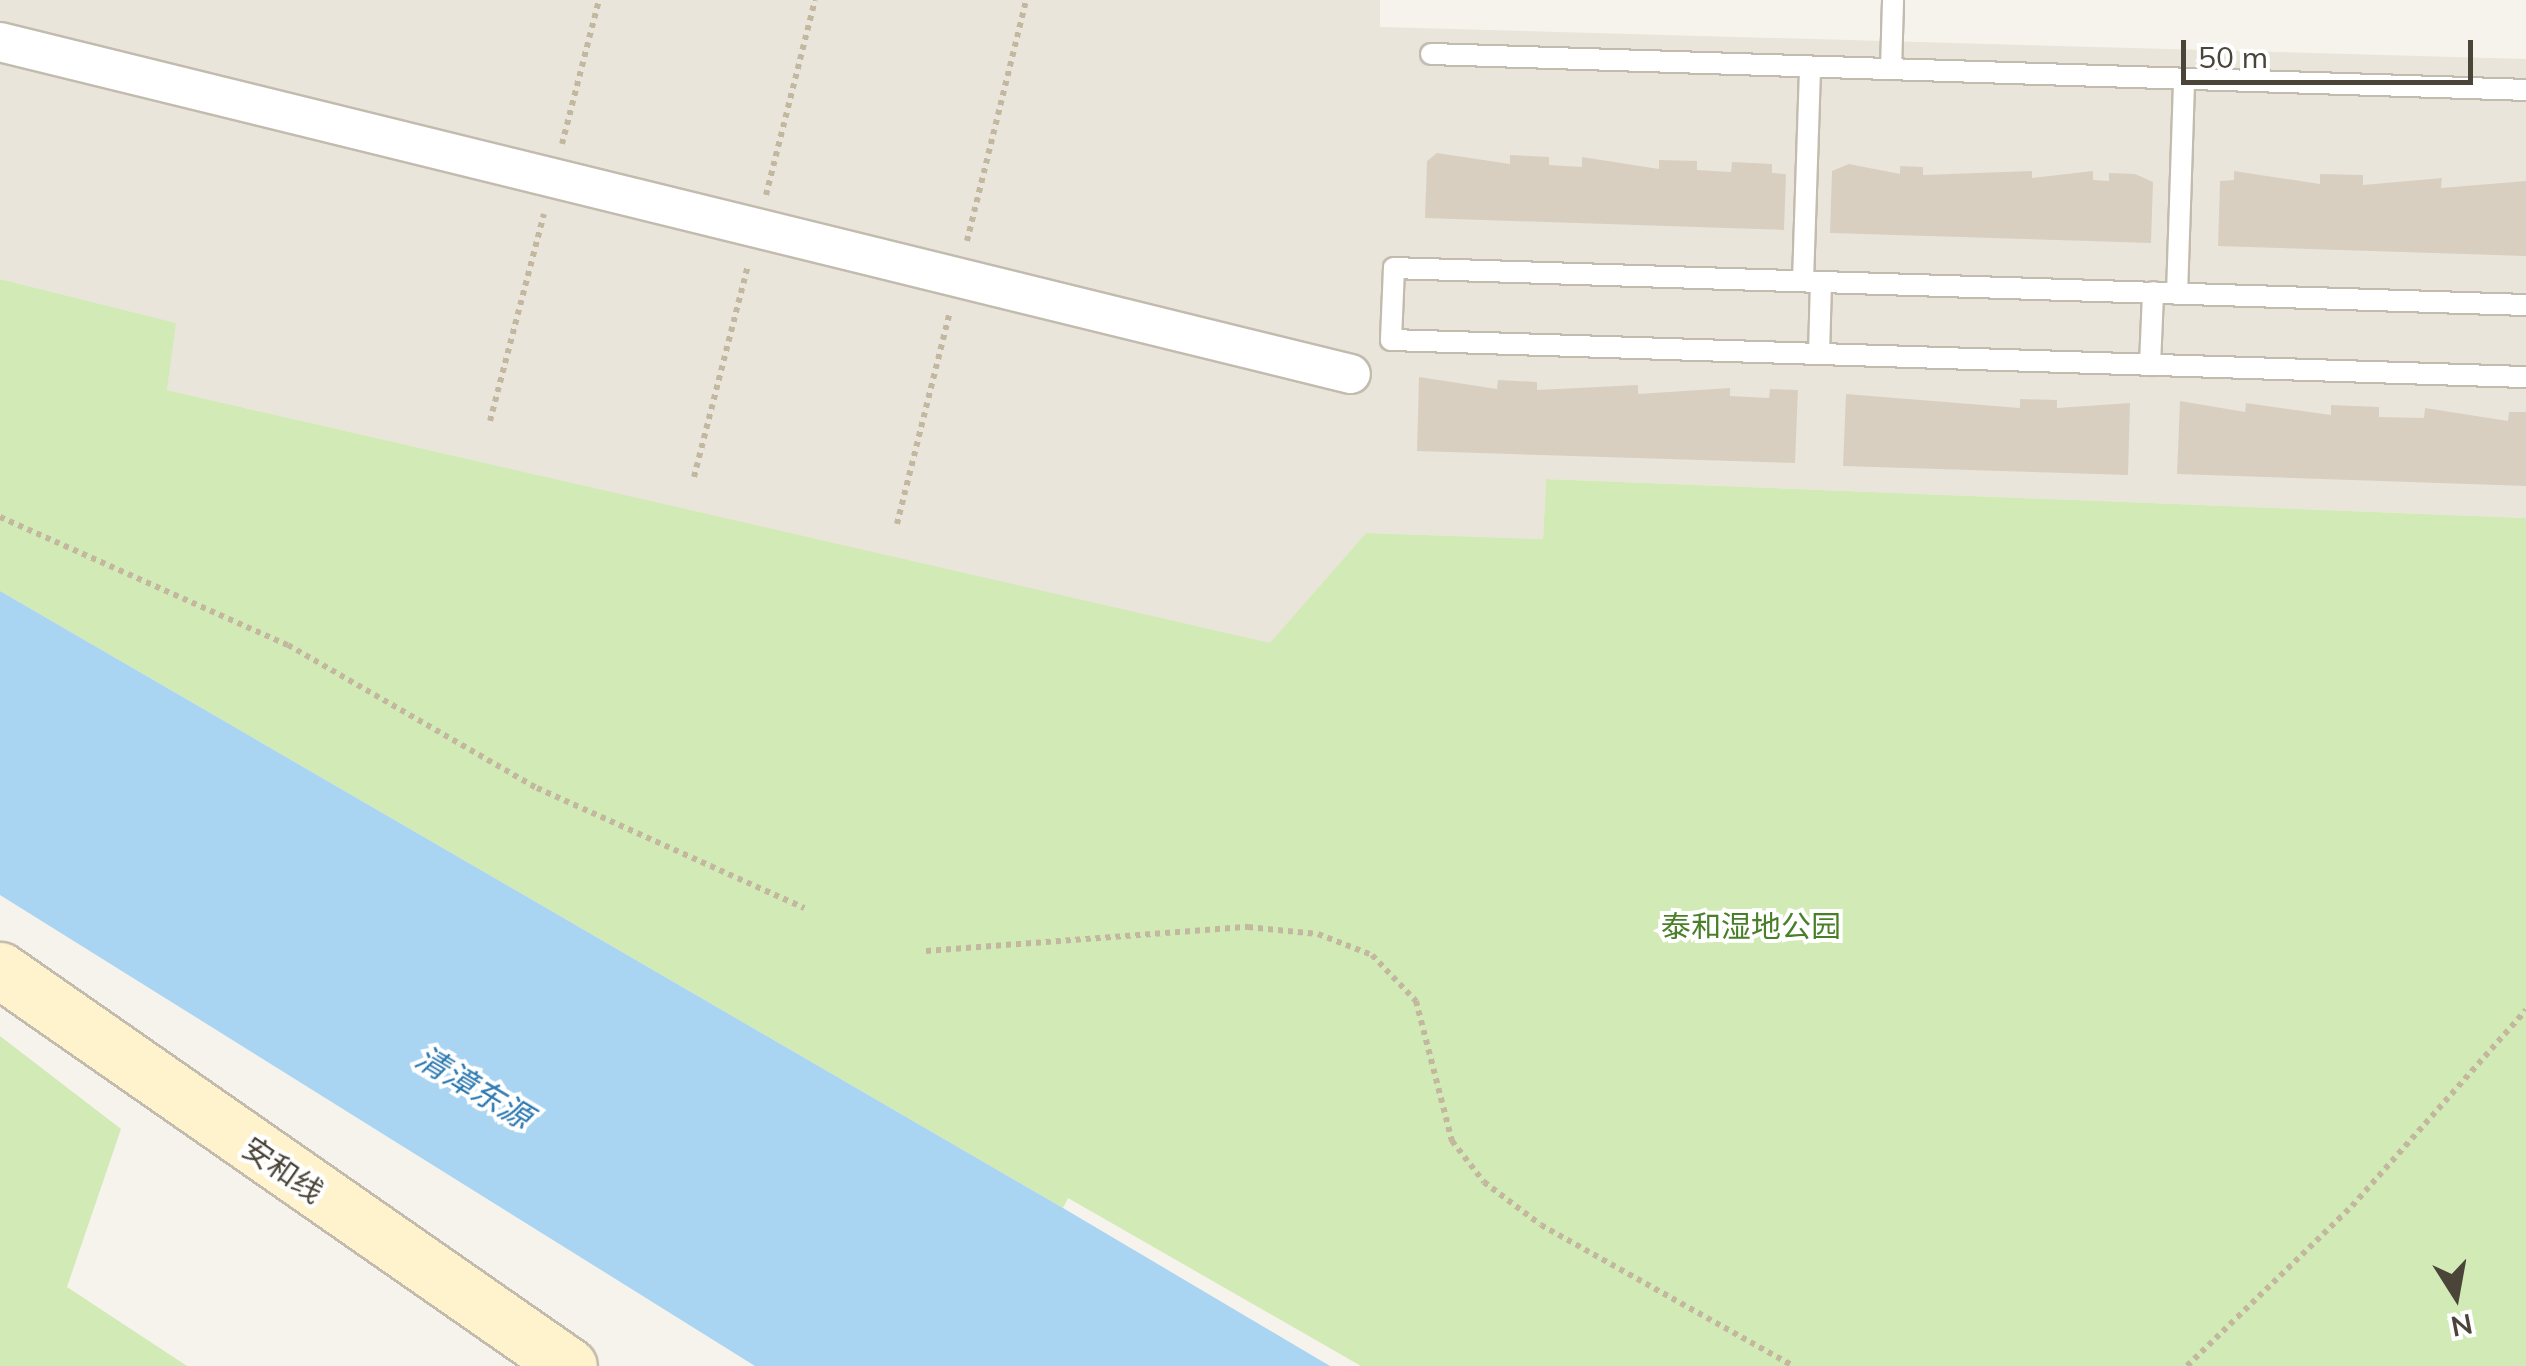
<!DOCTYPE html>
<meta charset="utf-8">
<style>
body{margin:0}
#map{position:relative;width:2526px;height:1366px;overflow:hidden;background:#f6f3ec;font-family:Mulish,"Noto Sans SC",sans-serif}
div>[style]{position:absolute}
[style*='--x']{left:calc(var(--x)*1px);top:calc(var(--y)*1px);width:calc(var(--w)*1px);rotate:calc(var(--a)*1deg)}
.residential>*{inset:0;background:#eae5da}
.green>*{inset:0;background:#d2eab5}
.water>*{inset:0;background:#a9d4f2}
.building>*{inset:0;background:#d8cfc1}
.path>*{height:6px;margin-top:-3px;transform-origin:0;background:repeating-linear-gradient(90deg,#c4b79f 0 5px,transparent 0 10px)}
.roads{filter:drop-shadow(2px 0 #c2bbae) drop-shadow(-2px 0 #c2bbae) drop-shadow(0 2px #c2bbae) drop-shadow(0 -2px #c2bbae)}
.service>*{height:20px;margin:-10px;padding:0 10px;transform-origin:10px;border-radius:10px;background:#fff}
.minor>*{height:38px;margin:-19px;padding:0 19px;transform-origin:19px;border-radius:19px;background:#fff}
.secondary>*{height:55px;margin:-27.5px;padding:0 27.5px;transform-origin:27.5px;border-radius:27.5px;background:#fff3cd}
span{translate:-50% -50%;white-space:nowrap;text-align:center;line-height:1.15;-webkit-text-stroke:8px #fff;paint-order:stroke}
.park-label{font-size:30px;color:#4a7f2a}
.street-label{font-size:30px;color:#4b4439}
.water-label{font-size:32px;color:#2e7ab2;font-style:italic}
.north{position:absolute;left:2406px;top:1246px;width:100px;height:100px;-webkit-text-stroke:8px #fff;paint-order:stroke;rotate:169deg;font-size:28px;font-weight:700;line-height:40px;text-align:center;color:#4b4439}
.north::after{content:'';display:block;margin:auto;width:35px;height:45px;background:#4b4439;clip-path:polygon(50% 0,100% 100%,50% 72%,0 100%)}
.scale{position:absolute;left:2181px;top:40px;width:292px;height:45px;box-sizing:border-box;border:5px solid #4b4439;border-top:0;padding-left:12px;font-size:30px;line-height:35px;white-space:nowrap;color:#4b4439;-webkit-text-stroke:8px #fff;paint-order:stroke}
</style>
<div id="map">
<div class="residential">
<div style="clip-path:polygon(0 0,1380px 0,1380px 27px,2526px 59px,2526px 518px,1546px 479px,1543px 539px,1366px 533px,1270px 644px,167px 390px,175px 323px,0 279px)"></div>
</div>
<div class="green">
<div style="clip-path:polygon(0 279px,176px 323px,167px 390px,1270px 643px,1366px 533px,1543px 539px,1546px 479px,2526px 518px,2526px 1366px,1361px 1366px,1068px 1198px,1063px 1208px,0 591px)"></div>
<div style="clip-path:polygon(0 1036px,121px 1129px,67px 1287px,187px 1366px,0 1366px)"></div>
</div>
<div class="water">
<div style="clip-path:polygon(0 591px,1063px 1208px,1330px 1366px,755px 1366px,0 895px)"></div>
</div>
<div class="building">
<div style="clip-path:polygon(1437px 153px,1510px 164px,1510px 155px,1549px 157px,1549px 165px,1582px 167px,1582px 157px,1659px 169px,1659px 160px,1697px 161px,1697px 170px,1731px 172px,1732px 162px,1772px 164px,1772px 173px,1786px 174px,1784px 230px,1425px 218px,1427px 161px)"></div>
<div style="clip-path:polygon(1849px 164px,1900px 174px,1900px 166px,1923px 167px,1923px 175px,2032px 171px,2032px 178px,2093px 171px,2093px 180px,2109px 181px,2109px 173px,2135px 174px,2153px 182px,2151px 243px,1830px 233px,1832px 171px)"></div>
<div style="clip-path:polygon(2234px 171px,2320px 184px,2320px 174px,2363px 175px,2363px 185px,2442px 178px,2441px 188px,2526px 181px,2526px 256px,2218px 246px,2220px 181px,2234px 180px)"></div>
<div style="clip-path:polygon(1419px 377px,1497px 389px,1498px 380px,1537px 382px,1537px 390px,1638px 385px,1638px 394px,1730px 388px,1730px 396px,1769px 398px,1770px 389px,1798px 390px,1795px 463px,1417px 451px)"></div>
<div style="clip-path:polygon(1846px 394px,2020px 408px,2020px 399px,2057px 400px,2057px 408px,2130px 403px,2128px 475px,1843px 466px)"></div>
<div style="clip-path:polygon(2180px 401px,2245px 412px,2246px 403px,2331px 415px,2331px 405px,2379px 407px,2379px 417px,2424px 418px,2425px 408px,2508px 421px,2509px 412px,2526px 412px,2526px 486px,2177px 474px)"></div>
</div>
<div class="path">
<div style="--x:562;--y:144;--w:149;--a:-75.6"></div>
<div style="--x:766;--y:195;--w:201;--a:-75.9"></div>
<div style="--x:967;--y:241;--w:248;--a:-76.2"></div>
<div style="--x:490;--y:421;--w:214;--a:-75.4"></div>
<div style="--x:694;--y:477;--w:219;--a:-75.7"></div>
<div style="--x:0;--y:517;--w:315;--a:24"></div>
<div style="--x:288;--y:645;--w:287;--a:29.9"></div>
<div style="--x:537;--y:788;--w:293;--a:24.2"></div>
<div style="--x:897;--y:524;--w:219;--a:-76"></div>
<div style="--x:926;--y:951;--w:323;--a:-4.3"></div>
<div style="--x:1248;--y:927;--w:70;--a:5.7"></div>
<div style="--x:1318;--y:934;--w:58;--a:21.3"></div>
<div style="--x:1372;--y:955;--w:64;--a:46.3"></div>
<div style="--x:1416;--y:1001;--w:145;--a:75.6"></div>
<div style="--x:1452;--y:1141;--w:52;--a:52"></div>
<div style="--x:1484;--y:1182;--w:71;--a:37"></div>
<div style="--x:1541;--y:1225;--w:289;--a:29.2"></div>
<div style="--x:2187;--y:1366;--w:230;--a:-44.1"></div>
<div style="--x:2352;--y:1206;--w:262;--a:-48.4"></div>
</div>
<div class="roads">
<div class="service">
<div style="--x:1431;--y:54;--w:1096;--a:1.88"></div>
<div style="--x:1891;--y:69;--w:69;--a:-88.3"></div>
<div style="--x:1803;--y:281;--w:214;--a:-88.1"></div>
<div style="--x:2177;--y:294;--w:215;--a:-88.1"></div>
<div style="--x:2526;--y:305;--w:1133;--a:-178.13"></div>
<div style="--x:1394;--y:268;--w:72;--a:92.4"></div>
<div style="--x:1391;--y:340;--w:1136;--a:1.87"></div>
<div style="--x:1819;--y:354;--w:72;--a:-88.4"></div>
<div style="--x:2150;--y:365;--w:73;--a:-87.6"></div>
</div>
<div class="minor">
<div style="--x:0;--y:42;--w:1391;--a:13.81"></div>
</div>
<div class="secondary">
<div style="--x:0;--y:970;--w:693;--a:34.84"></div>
</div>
</div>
<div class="park-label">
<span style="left:1751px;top:926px">泰和湿地公园</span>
</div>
<div class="street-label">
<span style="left:283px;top:1170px;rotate:35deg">安和线</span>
</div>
<div class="water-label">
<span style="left:474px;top:1087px;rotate:31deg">清漳东源</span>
</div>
<div class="north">N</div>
<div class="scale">50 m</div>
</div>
